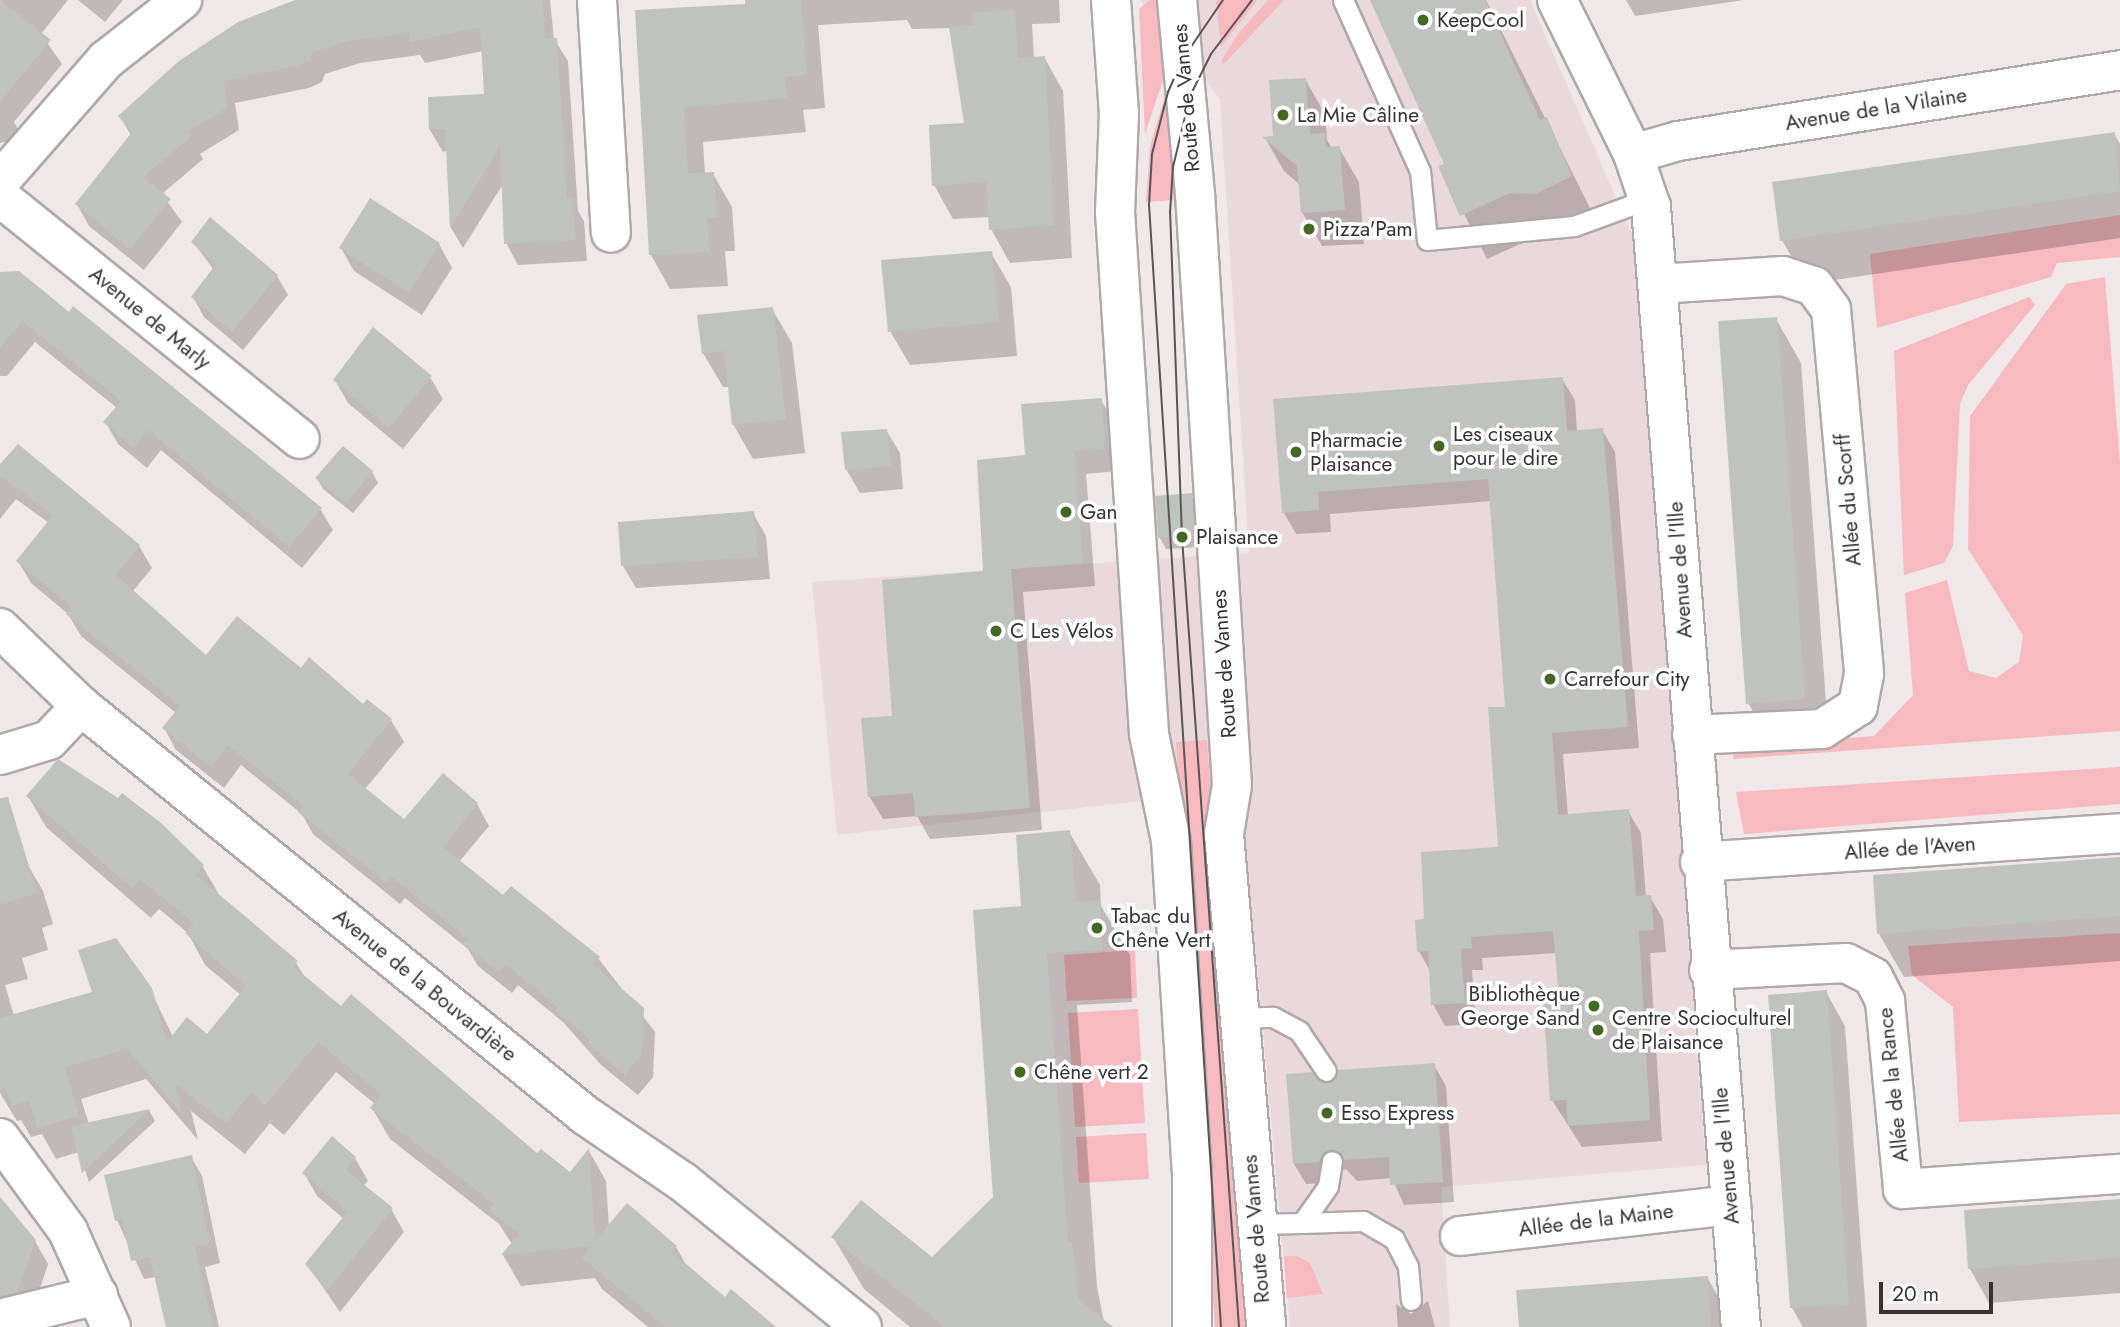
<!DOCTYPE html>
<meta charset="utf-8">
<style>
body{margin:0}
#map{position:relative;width:2120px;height:1327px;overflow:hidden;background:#f0e7e8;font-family:Jost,sans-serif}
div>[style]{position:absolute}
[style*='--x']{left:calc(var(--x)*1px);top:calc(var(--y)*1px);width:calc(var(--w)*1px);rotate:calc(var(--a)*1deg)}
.built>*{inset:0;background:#ead9da}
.green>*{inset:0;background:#f6babf}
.shadow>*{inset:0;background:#0003}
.building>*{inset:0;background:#bfc3bd}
.roads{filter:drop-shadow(2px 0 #b1a9a9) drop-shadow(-2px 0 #b1a9a9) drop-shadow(0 2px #b1a9a9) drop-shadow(0 -2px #b1a9a9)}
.lane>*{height:19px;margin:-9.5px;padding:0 9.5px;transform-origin:9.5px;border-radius:9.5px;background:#fff}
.street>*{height:38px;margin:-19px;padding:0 19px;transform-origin:19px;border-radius:19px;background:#fff}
.secondary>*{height:38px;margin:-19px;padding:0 19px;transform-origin:19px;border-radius:19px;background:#fff}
.tram>*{height:2px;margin:-1px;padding:0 1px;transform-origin:1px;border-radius:1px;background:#5a5656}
.dots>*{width:19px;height:19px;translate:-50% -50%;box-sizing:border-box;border:4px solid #fff;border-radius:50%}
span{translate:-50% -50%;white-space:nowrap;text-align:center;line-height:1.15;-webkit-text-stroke:7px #fff;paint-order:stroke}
.poi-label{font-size:21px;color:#363333}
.left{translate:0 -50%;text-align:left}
.right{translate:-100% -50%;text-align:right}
.street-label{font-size:21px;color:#363333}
.scale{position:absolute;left:1879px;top:1282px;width:114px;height:32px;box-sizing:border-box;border:4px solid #363333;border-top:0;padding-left:9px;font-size:21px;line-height:24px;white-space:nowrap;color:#363333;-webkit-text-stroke:5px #fff;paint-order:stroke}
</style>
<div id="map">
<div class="built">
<div style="clip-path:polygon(1140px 0,1530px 0,1634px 239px,1706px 1165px,1441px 1187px,1450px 1327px,1290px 1327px,1241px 790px,837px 835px,812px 582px,1249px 553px,1220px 99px)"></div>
</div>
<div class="green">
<div style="clip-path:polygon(1150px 0,1162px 0,1168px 65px,1145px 134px,1139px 9px)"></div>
<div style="clip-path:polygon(1218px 0,1257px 0,1221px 47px,1216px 2px)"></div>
<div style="clip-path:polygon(1268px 0,1284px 0,1224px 64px,1221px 61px,1238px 34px)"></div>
<div style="clip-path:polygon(1170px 79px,1175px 200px,1146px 202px,1150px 147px)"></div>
<div style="clip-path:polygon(2120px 215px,2120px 257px,2057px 263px,2051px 277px,1877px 328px,1870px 254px)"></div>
<div style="clip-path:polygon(2105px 277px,2120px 463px,2120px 731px,1733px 759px,1734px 747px,1874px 736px,1913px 695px,1905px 593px,1947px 580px,1969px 671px,1996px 678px,2019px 662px,2023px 635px,1968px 549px,1970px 416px,2066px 284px)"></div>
<div style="clip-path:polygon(2029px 297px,2035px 305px,1968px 385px,1960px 404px,1953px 546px,1944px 563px,1904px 575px,1894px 351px)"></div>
<div style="clip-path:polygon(1207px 740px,1246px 1327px,1215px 1327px,1176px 742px)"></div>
<div style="clip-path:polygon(2120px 767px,2120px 804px,1744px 834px,1736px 792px)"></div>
<div style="clip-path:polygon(2120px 933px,2120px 1114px,1959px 1122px,1953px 1007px,1912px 975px,1908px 946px)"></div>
<div style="clip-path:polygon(1135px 950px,1137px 998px,1067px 1001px,1064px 955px)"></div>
<div style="clip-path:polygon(1138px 1009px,1145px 1123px,1075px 1127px,1068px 1013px)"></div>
<div style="clip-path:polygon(1146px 1133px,1149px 1179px,1079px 1183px,1076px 1137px)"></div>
<div style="clip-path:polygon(1284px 1256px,1297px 1256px,1310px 1263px,1323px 1294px,1287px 1298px)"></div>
</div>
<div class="shadow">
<div style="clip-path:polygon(0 0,68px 0,41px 34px,62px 64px,14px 122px,24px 139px,0 143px)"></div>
<div style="clip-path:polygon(78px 0,123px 0,105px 22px)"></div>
<div style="clip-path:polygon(302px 0,550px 0,554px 39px,568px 61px,578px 211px,584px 221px,587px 261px,518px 265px,506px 243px,503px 184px,463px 248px,451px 228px,447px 151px,443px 152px,430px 130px,430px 98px,486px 96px,483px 51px,425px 63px,420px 55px,360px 63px,325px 74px,322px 82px,309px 88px,235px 103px,239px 130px,200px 154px,203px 159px,162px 194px,182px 222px,144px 270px,89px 226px,77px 204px,131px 135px,120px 117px)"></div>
<div style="clip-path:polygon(746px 0,1059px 0,1060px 23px,1032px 24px,1034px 58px,1044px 57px,1063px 91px,1072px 258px,1010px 263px,991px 229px,990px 217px,953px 219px,934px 185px,966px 124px,951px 28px,912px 29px,907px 20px,818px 25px,825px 108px,803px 110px,806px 132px,703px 142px,705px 174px,713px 174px,732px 207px,735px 251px,725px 251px,728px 286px,670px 289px,651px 255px,637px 11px,747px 5px)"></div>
<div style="clip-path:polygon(1372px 0,1486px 0,1596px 220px,1561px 237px,1536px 237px,1487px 259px,1440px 167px,1447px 165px)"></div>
<div style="clip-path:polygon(1626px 0,1744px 0,1635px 16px)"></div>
<div style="clip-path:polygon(1305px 79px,1325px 114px,1327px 140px,1332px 148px,1339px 148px,1359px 182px,1364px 244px,1322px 246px,1302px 212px,1300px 185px,1284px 171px,1265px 138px,1275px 138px)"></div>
<div style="clip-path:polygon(2114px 134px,2120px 144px,2120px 238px,1807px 284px,1782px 240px)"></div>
<div style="clip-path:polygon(193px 242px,277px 276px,288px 295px,243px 350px,204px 317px,193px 297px,214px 270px)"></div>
<div style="clip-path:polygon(439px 244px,452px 268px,422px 315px,354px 271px,341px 248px)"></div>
<div style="clip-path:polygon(991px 253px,1011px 287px,1017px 356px,910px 365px,890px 331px)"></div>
<div style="clip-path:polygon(0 274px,320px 509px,333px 530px,302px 568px,161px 450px,147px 468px,118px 444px,106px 423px,117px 408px,35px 342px,7px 376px,0 376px)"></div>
<div style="clip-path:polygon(772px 309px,792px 343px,805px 453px,753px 459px,733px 424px,729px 387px,723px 387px,703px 353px)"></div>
<div style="clip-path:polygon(1776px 319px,1801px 363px,1829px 743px,1773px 747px,1748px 703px)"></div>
<div style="clip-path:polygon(430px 377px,443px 399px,403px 449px,348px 403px,335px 380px)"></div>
<div style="clip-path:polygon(1562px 379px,1575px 400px,1577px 432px,1602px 430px,1615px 452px,1639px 748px,1563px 754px,1568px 816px,1628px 811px,1641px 833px,1646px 897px,1650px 897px,1663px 919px,1666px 952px,1650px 953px,1662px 1141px,1582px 1147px,1552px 1100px,1561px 1000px,1557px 953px,1482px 958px,1483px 970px,1472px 970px,1476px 1024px,1445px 1026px,1433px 1004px,1431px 973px,1419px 951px,1426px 921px,1500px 848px,1507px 709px,1492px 501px,1330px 514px,1331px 532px,1296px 534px,1284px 513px,1275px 401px)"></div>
<div style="clip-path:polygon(1101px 400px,1114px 422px,1117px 471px,1086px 474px,1095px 586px,1023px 592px,1042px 830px,930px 839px,917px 816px,883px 819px,869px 796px,894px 717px)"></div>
<div style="clip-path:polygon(886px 430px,900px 453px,903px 489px,860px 493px,846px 469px)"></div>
<div style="clip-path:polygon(0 466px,139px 546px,152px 568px,132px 592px,206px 658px,301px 670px,391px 720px,404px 742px,365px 789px,405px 821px,477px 804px,489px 826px,459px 862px,503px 898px,598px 958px,655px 1032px,653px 1077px,638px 1095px,601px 1065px,563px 1022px,518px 985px,512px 993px,478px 966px,468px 949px,405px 898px,400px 904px,313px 834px,302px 814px,241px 765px,224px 788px,176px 750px,164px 728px,176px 713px,81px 636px,68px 614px,31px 583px,18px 561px,49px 523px,16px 499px,0 519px)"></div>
<div style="clip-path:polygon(372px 472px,378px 483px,353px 513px,323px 489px,317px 478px)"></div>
<div style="clip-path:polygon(1191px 495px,1197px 506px,1200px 547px,1166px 549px,1160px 538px,1157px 497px)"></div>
<div style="clip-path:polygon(753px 513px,766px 536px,770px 579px,636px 588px,623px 566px)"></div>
<div style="clip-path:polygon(28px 796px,203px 867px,221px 898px,296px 963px,307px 980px,537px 1156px,570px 1175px,589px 1151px,606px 1181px,609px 1227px,676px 1247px,688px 1268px,725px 1299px,773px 1327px,648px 1327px,602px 1289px,595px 1278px,521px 1286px,503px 1255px,512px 1244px,499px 1224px,390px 1139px,372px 1108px,375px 1104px,336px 1072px,284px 1135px,270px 1123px,245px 1154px,191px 1111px,198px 1140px,146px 1079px,81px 1099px,89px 1124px,149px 1110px,155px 1121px,89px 1182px,79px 1152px,56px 1159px,42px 1134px,31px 1137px,21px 1120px,17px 1121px,0 1093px,0 867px,25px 860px,43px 891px,53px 924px,42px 928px,48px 950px,22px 958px,28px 979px,5px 985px,14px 1016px,150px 989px,173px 1037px,208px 1036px,241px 995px,205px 965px,188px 933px,159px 909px,151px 918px,46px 827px)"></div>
<div style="clip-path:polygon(1069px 832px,1100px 885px,1101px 906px,1130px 955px,1132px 1002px,1077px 1005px,1097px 1287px,1105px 1327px,910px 1327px,864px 1289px,833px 1237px,932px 1260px,995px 1197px,1023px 907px)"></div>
<div style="clip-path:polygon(2120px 859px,2120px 961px,1904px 977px,1879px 934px)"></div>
<div style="clip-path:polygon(1826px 992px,1845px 1026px,1867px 1327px,1803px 1327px,1792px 1308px)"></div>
<div style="clip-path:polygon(1434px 1065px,1446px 1086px,1454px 1202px,1404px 1205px,1392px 1178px,1357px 1181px,1346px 1169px,1334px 1174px,1331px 1183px,1306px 1184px,1294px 1164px,1326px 1085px)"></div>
<div style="clip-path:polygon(191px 1157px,202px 1176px,220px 1263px,205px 1267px,219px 1327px,168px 1327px,156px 1277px,144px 1279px,117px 1220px)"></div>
<div style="clip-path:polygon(355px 1158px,368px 1181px,363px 1186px,391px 1209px,404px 1232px,340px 1312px,307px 1264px,344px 1219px,317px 1196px,304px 1173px)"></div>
<div style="clip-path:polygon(2120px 1201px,2120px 1293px,1989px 1303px,1970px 1269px,1966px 1211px)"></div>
<div style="clip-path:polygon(0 1210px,35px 1241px,48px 1264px,36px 1301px,0 1309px)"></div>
<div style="clip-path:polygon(1707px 1277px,1726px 1311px,1727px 1327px,1520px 1327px)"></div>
<div style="clip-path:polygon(1428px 1301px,1435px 1327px,1398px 1327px,1396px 1304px,1411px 1314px)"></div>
</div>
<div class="building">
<div style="clip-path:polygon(0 0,51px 40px,0 102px)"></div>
<div style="clip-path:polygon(295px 0,543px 0,545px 38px,557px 38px,567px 198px,572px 197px,576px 240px,504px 244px,500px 147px,450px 228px,445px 129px,429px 130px,428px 97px,484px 94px,480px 27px,410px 42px,409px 33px,347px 41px,313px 52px,310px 60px,296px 66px,224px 81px,227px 108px,188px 132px,192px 136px,143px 177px,171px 199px,130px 249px,75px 204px,132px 132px,118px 116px,179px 61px,238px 22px)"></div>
<div style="clip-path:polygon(745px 0,801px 0,807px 75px,785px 77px,787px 98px,684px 108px,688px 173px,714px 172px,717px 217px,707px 218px,710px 252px,649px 255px,635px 10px,745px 4px)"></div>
<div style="clip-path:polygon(1370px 0,1485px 0,1540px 120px,1547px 117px,1572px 176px,1535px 194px,1510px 193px,1460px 216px,1438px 166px,1444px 164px)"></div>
<div style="clip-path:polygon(1015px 10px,1018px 58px,1045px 56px,1054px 225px,989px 230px,986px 182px,932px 186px,929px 125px,964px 123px,949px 27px,973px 25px,972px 13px)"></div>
<div style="clip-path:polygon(1306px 78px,1310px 134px,1325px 133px,1326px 147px,1340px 146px,1345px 210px,1301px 213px,1297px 166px,1262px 137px,1273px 136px,1269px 80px)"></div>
<div style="clip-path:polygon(2115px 132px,2120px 191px,1780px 241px,1772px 182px)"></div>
<div style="clip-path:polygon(370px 198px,440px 243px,409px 293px,339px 248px)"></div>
<div style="clip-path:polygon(210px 217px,278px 275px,232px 332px,191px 297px,216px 264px,191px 242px)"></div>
<div style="clip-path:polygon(992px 251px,999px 322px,888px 332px,881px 260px)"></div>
<div style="clip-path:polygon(19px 271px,69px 312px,73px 306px,322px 508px,289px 547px,148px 430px,134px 448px,103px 422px,121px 401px,22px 321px,0 348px,0 272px)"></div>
<div style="clip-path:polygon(773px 307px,786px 419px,732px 425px,724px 351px,702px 354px,697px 315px)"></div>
<div style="clip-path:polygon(1777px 317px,1805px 699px,1746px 704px,1718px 321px)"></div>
<div style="clip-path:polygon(373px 327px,432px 376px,389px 428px,333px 380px)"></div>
<div style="clip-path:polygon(1563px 377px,1567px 431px,1603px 428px,1628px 727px,1552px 733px,1558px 815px,1629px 809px,1636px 896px,1651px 895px,1654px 930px,1639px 931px,1650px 1120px,1568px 1126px,1566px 1100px,1550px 1101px,1543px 1000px,1559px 998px,1553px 931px,1471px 937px,1472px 948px,1461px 949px,1465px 1003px,1431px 1005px,1428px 951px,1417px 952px,1415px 920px,1424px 919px,1421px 852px,1498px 847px,1488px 707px,1505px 707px,1488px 479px,1318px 492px,1319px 510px,1282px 513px,1273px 399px)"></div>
<div style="clip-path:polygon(1102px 398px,1105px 449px,1074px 451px,1083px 563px,1011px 569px,1030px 808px,915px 817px,913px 793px,868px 797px,861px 718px,892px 716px,882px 580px,983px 571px,977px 460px,1025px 455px,1021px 404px)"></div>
<div style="clip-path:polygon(887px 429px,891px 466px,845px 470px,841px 432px)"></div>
<div style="clip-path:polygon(18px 444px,140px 545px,116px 575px,206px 655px,237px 616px,301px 668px,309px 657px,363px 704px,367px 699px,392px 719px,348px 774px,404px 819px,443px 773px,478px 803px,443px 847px,503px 895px,511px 886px,600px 957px,593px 964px,644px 1008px,642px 1054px,625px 1075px,587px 1043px,590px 1039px,555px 1011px,558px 1007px,505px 964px,499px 972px,463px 944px,468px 939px,392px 877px,387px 883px,298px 812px,304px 806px,228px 745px,211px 767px,162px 728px,180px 706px,66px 614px,72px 607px,16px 561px,53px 515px,0 476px,0 464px)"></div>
<div style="clip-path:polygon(343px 446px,373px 471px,346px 503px,315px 478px)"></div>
<div style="clip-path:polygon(1192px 493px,1194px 536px,1158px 538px,1155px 496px)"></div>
<div style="clip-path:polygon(754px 511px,758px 557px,621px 566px,618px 522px)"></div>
<div style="clip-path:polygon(58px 759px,118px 798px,122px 793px,161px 823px,204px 865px,196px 875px,298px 961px,294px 967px,341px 1006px,351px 994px,537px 1153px,541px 1149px,570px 1172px,589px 1148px,595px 1241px,627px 1203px,677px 1246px,672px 1252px,725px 1297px,731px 1289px,776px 1327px,666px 1327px,582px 1258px,591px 1246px,501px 1255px,519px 1234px,489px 1210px,494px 1204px,370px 1108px,381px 1094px,318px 1042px,265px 1105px,251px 1093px,226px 1124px,175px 1083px,182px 1114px,127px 1049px,65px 1067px,79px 1116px,37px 1128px,29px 1101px,11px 1106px,6px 1088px,0 1090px,0 1018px,92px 992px,78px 950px,116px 938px,152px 988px,167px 1042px,187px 1017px,207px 1034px,246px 986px,185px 933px,194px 923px,140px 879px,132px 888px,26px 796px)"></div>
<div style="clip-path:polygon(8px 797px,37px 893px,0 905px,0 798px)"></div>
<div style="clip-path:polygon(1070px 830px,1076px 902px,1100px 900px,1103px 950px,1047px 953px,1068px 1242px,1072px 1241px,1079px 1300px,1113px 1327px,945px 1327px,831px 1237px,861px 1200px,932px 1257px,993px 1197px,973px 910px,1021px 906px,1016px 835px)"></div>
<div style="clip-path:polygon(2120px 857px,2120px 916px,1877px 934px,1873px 875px)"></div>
<div style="clip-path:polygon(1827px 990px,1849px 1305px,1790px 1308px,1768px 995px)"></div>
<div style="clip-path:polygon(1435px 1063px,1443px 1182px,1390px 1185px,1389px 1157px,1344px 1160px,1333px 1149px,1323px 1153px,1319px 1162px,1293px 1164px,1286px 1074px,1312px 1072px,1326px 1083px,1333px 1081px,1338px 1070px)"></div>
<div style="clip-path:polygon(150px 1109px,82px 1173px,71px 1126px)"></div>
<div style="clip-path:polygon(332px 1136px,356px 1157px,346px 1170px,393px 1208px,327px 1291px,305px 1264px,348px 1211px,302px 1173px)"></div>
<div style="clip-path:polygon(192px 1155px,210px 1244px,195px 1247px,213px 1327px,166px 1327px,150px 1257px,131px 1261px,122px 1219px,115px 1221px,104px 1175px)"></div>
<div style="clip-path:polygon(0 1197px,36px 1240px,17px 1292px,0 1296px)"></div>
<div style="clip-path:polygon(2120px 1199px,2120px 1258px,1968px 1269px,1964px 1210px)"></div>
<div style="clip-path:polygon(1708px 1276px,1711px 1327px,1519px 1327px,1516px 1290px)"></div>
</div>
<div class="roads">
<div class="lane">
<div style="--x:1343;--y:0;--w:188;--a:65.8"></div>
<div style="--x:1420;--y:171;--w:69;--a:84.2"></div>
<div style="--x:1427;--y:240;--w:148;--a:-5.4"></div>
<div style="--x:1574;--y:226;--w:79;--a:-20"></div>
<div style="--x:1238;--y:1018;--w:35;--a:-2"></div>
<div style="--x:1273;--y:1017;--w:30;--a:28"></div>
<div style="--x:1299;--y:1031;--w:48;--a:56"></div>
<div style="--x:1302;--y:1223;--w:61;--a:-1.9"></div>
<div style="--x:1363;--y:1221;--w:36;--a:30"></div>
<div style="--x:1394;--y:1239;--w:30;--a:63"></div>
<div style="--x:1408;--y:1266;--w:34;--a:85"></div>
<div style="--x:1254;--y:1224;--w:48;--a:-1.2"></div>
<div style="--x:1302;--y:1223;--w:45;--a:-54.9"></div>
<div style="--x:1328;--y:1186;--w:25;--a:-81"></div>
</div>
<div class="street">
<div style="--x:597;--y:0;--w:233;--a:86.6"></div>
<div style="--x:1557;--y:0;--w:172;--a:63.7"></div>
<div style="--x:1633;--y:154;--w:56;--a:71.2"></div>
<div style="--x:1651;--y:207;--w:1124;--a:85.41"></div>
<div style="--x:1633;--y:154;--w:47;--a:-16.1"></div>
<div style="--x:1678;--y:141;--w:448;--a:-9.1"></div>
<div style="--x:0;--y:181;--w:161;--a:-48.8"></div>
<div style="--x:106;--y:60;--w:97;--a:-38.3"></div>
<div style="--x:0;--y:197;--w:385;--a:38.9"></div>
<div style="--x:1658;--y:284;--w:125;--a:-3.7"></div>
<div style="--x:1783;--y:276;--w:33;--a:18"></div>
<div style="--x:1814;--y:286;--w:29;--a:54"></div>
<div style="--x:1831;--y:309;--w:366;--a:84.8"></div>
<div style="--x:1864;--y:674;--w:33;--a:101"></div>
<div style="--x:1858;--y:706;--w:43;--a:147.4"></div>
<div style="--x:1822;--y:729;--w:130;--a:177.4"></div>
<div style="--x:0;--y:628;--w:112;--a:43.9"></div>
<div style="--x:81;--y:706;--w:649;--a:39.06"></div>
<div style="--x:585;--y:1115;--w:119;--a:34.4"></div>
<div style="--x:683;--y:1182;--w:230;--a:39"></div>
<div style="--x:0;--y:755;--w:51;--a:-17"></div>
<div style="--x:49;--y:740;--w:47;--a:-46.7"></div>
<div style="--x:1700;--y:862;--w:421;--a:-3.9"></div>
<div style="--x:1709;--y:970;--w:137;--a:-2.9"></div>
<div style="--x:1846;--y:963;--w:30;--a:27"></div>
<div style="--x:1873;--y:977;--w:27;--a:63"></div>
<div style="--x:1885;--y:1001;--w:189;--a:84.5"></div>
<div style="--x:1903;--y:1189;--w:218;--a:-4"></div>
<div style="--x:0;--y:1138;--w:115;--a:53.8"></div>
<div style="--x:68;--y:1231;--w:105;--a:65.9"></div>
<div style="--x:1460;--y:1236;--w:273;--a:-6.5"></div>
<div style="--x:0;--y:1319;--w:101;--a:-13.8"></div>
</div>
<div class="secondary">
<div style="--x:1111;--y:0;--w:113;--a:86"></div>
<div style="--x:1119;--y:113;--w:99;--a:92.3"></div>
<div style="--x:1115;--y:212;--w:523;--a:86.27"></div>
<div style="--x:1149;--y:734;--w:109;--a:78.4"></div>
<div style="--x:1171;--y:841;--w:333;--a:86.4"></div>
<div style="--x:1192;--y:1173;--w:154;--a:90"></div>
<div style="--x:1177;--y:0;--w:195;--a:84.7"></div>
<div style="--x:1195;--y:194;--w:592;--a:86.42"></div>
<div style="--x:1232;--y:785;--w:50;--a:99.3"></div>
<div style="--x:1224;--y:834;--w:495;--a:85.1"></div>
</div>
</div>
<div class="tram">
<div style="--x:1221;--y:1327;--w:1124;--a:-93.67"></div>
<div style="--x:1149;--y:205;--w:51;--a:-86.6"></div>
<div style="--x:1152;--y:154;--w:64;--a:-75.5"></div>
<div style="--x:1168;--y:92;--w:35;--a:-66"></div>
<div style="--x:1182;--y:60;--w:73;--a:-55.7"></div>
<div style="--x:1239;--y:1327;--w:792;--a:-94.13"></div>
<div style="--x:1182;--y:537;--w:324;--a:-92.1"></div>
<div style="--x:1170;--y:213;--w:46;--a:-86.3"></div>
<div style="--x:1173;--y:167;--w:73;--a:-76.5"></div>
<div style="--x:1190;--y:96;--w:47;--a:-63.4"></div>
<div style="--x:1211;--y:54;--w:68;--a:-52.8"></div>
</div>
<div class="dots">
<div style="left:1423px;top:20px;background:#426924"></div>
<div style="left:1283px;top:115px;background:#426924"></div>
<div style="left:1309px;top:229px;background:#426924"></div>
<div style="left:1439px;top:446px;background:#426924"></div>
<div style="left:1296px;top:452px;background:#426924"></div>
<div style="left:1066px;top:512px;background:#426924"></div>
<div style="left:1182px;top:537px;background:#426924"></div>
<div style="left:996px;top:631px;background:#426924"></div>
<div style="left:1550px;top:679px;background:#426924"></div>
<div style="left:1097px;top:928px;background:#426924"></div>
<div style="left:1594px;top:1006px;background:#426924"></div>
<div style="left:1598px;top:1030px;background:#426924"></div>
<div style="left:1020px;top:1072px;background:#426924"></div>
<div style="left:1327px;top:1113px;background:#426924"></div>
</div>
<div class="poi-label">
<span class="left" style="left:1437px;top:20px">KeepCool</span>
<span class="left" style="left:1297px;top:115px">La Mie Câline</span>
<span class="left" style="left:1323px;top:229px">Pizza'Pam</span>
<span class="left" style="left:1453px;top:446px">Les ciseaux<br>pour le dire</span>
<span class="left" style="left:1310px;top:452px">Pharmacie<br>Plaisance</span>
<span class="left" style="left:1080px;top:512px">Gan</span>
<span class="left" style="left:1196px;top:537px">Plaisance</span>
<span class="left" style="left:1010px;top:631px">C Les Vélos</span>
<span class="left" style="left:1564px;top:679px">Carrefour City</span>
<span class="left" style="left:1111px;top:928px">Tabac du<br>Chêne Vert</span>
<span class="right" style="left:1580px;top:1006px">Bibliothèque<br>George Sand</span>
<span class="left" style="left:1612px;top:1030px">Centre Socioculturel<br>de Plaisance</span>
<span class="left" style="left:1034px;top:1072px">Chêne vert 2</span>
<span class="left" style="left:1341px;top:1113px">Esso Express</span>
</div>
<div class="street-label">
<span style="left:1186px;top:98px;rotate:-95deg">Route de Vannes</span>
<span style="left:1876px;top:109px;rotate:-9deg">Avenue de la Vilaine</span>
<span style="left:150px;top:318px;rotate:39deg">Avenue de Marly</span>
<span style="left:1848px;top:500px;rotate:-95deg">Allée du Scorff</span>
<span style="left:1680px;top:570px;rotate:-94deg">Avenue de l'Ille</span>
<span style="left:1224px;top:664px;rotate:-94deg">Route de Vannes</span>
<span style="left:1910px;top:848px;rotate:-4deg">Allée de l'Aven</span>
<span style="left:425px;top:985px;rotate:39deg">Avenue de la Bouvardière</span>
<span style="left:1893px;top:1085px;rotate:-96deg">Allée de la Rance</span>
<span style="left:1726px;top:1156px;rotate:-95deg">Avenue de l'Ille</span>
<span style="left:1596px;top:1220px;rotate:-7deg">Allée de la Maine</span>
<span style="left:1256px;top:1229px;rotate:-95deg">Route de Vannes</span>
</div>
<div class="scale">20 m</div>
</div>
